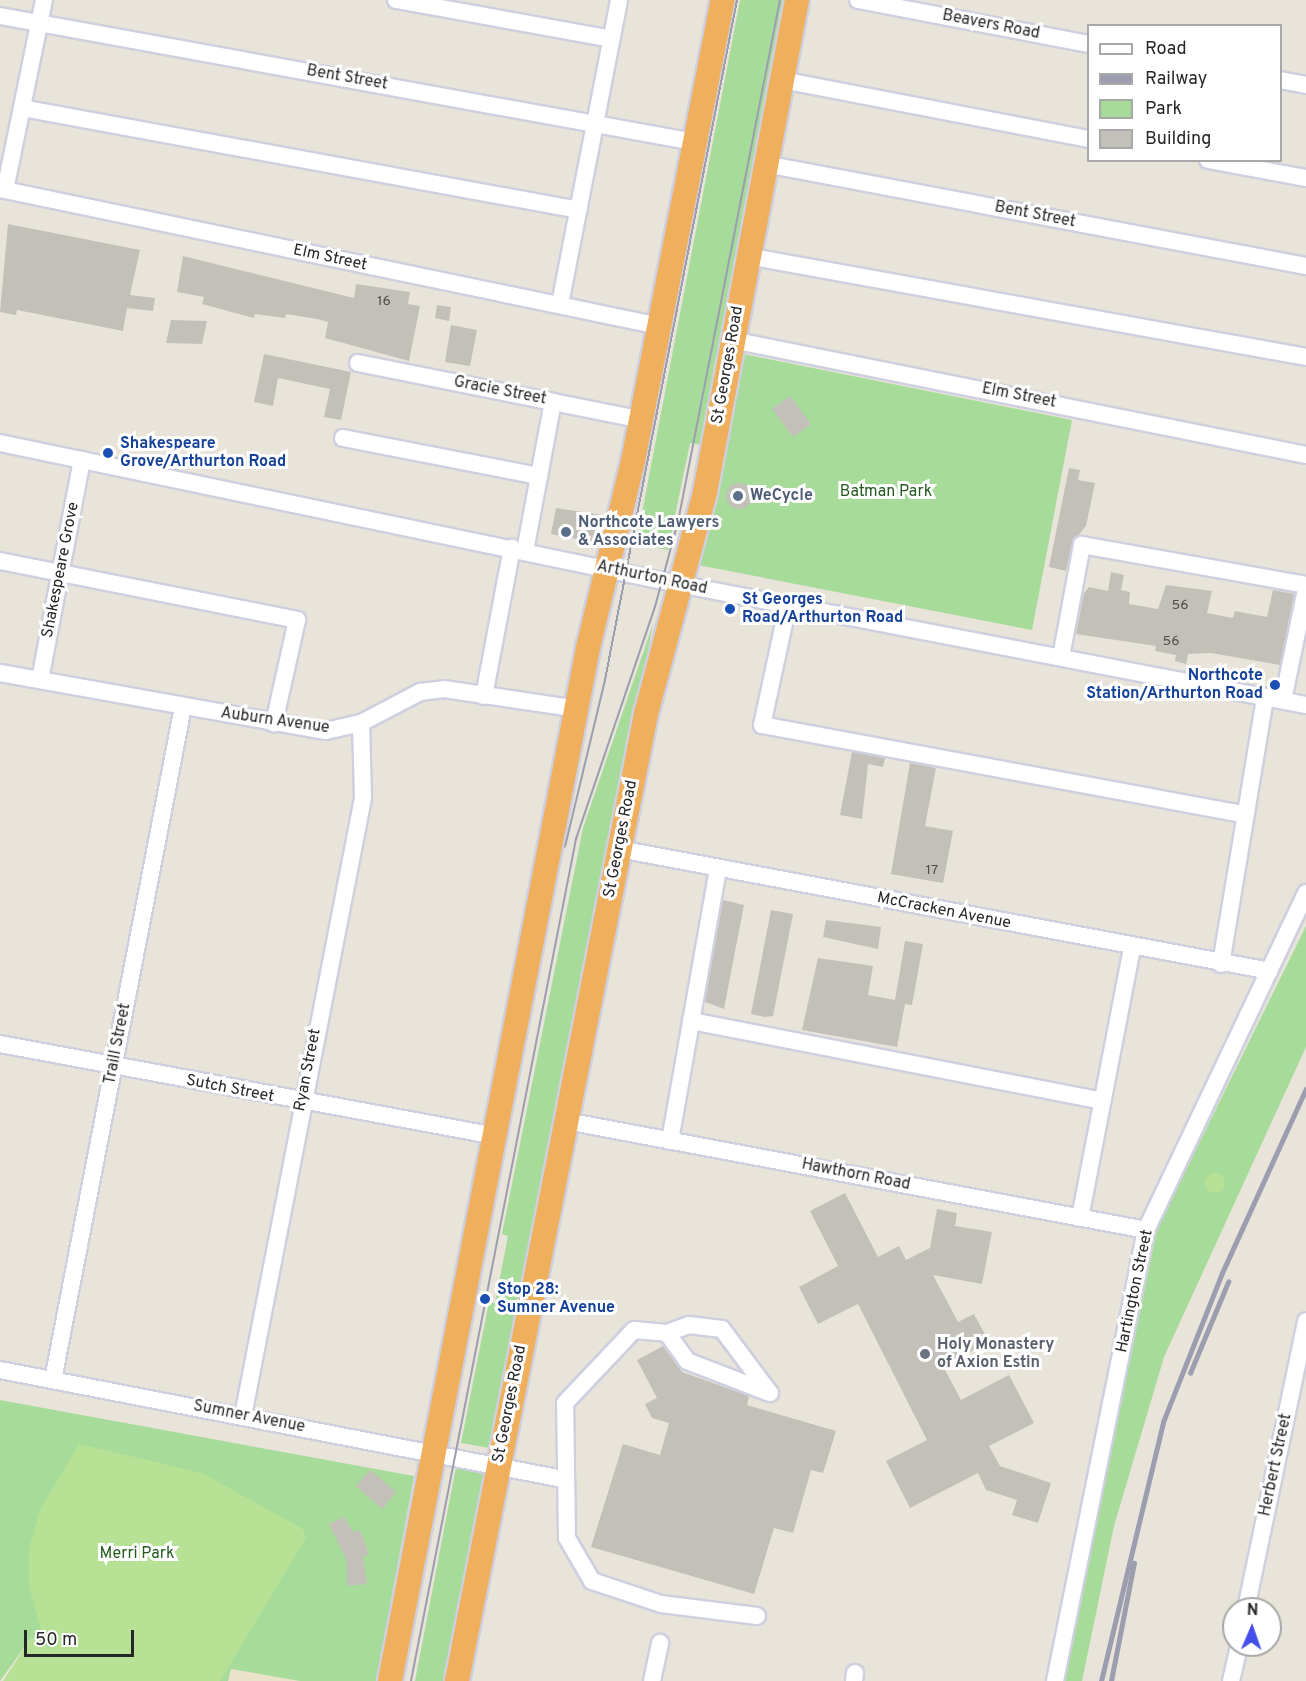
<!DOCTYPE html>
<style>
body{margin:0}
#map{position:relative;width:1306px;height:1681px;overflow:hidden;background:#e8e4d9;font-family:Overpass,sans-serif}
div>[style]{position:absolute}
[style*='--x']{left:calc(var(--x)*1px);top:calc(var(--y)*1px);width:calc(var(--w)*1px);rotate:calc(var(--a)*1deg)}
.education>*{inset:0;background:#e9e3c9}
.green>*{inset:0;background:#a7db99}
.pitch>*{inset:0;background:#b7e295}
.round{border-radius:50%}
.building>*{inset:0;background:#c3c0b9}
.roads{filter:drop-shadow(2px 0 #cecfdf) drop-shadow(-2px 0 #cecfdf) drop-shadow(0 2px #cecfdf) drop-shadow(0 -2px #cecfdf)}
.minor>*{height:16px;margin:-8px;padding:0 8px;transform-origin:8px;border-radius:8px;background:#fff}
.highway>*{height:24px;margin:-12px;padding:0 12px;transform-origin:12px;border-radius:12px;background:#f0af5c}
.tram>*{height:1.5px;margin:-0.75px;padding:0 0.75px;transform-origin:0.75px;border-radius:0.75px;background:#9c9daf}
.rail>*{height:4.5px;margin:-2.25px;padding:0 2.25px;transform-origin:2.25px;border-radius:2.25px;background:#9c9daf}
.dots>*{width:16px;height:16px;translate:-50% -50%;box-sizing:border-box;border:3px solid #fff;border-radius:50%}
span{translate:-50% -50%;white-space:nowrap;text-align:center;line-height:1.15;-webkit-text-stroke:6px #fff;paint-order:stroke}
.number-label{font-size:14px;color:#4d4c4b}
.number-label span{-webkit-text-stroke-width:0}
.street-label{font-size:16px;color:#262626}
.transit-label{font-size:16px;color:#164399;font-weight:700}
.left{translate:0 -50%;text-align:left}
.right{translate:-100% -50%;text-align:right}
.park-label{font-size:16px;color:#235b1e}
.service-label{font-size:16px;color:#4e5e75;font-weight:700}
.worship-label{font-size:16px;color:#5b616d;font-weight:700}
.legend{position:absolute;left:1087px;top:24px;width:195px;height:138px;box-sizing:border-box;background:#fff;border:2px solid #a8a8a8;margin:0;padding:8px 10px;list-style:none;font-size:18px;color:#262626}
.legend li{display:flex;align-items:center;gap:12px;height:30px}
.legend b{width:30px;border:2px solid #a8a8a8}
.north{position:absolute;left:1222px;top:1597px;width:60px;height:60px;box-sizing:border-box;background:#fff;border:2px solid #a8a8a8;border-radius:50%;rotate:2deg;font-size:16px;font-weight:700;line-height:24px;text-align:center;color:#262626}
.north::after{content:'';display:block;margin:auto;width:21px;height:27px;background:#454ee9;clip-path:polygon(50% 0,100% 100%,50% 72%,0 100%)}
.scale{position:absolute;left:24px;top:1630px;width:110px;height:27px;box-sizing:border-box;border:3px solid #262626;border-top:0;padding-left:8px;font-size:18px;line-height:21px;white-space:nowrap;color:#262626;-webkit-text-stroke:4px #fff;paint-order:stroke}
</style>
<div id="map">
<div class="education">
<div style="clip-path:polygon(230px 1669px,300px 1681px,228px 1681px)"></div>
</div>
<div class="green">
<div style="clip-path:polygon(740px 0,787px 0,726px 338px,702px 445px,690px 443px,668px 550px,636px 544px)"></div>
<div style="clip-path:polygon(743px 354px,1072px 420px,1032px 630px,698px 565px)"></div>
<div style="clip-path:polygon(653px 624px,495px 1449px,461px 1443px,489px 1302px,495px 1303px,508px 1236px,502px 1234px,583px 828px)"></div>
<div style="clip-path:polygon(1306px 926px,1306px 1047px,1164px 1357px,1114px 1526px,1082px 1681px,1064px 1681px,1157px 1229px)"></div>
<div style="clip-path:polygon(0 1400px,414px 1476px,376px 1681px,300px 1681px,231px 1669px,228px 1681px,100px 1681px,31px 1638px,0 1681px)"></div>
<div style="clip-path:polygon(456px 1467px,490px 1474px,450px 1681px,415px 1681px)"></div>
</div>
<div class="pitch">
<div class="round" style="left:1205px;top:1173px;width:20px;height:20px"></div>
<div style="clip-path:polygon(79px 1444px,202px 1473px,303px 1529px,306px 1538px,220px 1681px,3px 1681px,31px 1638px,53px 1651px,44px 1640px,29px 1587px,29px 1549px,40px 1510px)"></div>
</div>
<div class="building">
<div style="clip-path:polygon(8px 224px,140px 250px,130px 295px,155px 298px,153px 311px,127px 308px,123px 331px,17px 310px,16px 315px,0 312px)"></div>
<div style="clip-path:polygon(183px 256px,354px 298px,356px 284px,410px 292px,408px 304px,420px 306px,409px 361px,325px 338px,328px 322px,317px 319px,286px 314px,285px 318px,255px 314px,254px 318px,202px 304px,204px 297px,177px 292px)"></div>
<div style="clip-path:polygon(437px 305px,451px 307px,449px 321px,435px 318px)"></div>
<div style="clip-path:polygon(171px 320px,207px 321px,202px 344px,166px 343px)"></div>
<div style="clip-path:polygon(451px 325px,477px 330px,470px 366px,445px 362px)"></div>
<div style="clip-path:polygon(264px 354px,351px 372px,341px 420px,324px 417px,330px 389px,278px 378px,273px 406px,254px 402px)"></div>
<div style="clip-path:polygon(790px 396px,811px 424px,793px 437px,772px 409px)"></div>
<div style="clip-path:polygon(1069px 468px,1080px 470px,1078px 480px,1095px 483px,1086px 526px,1072px 543px,1066px 571px,1049px 567px)"></div>
<div class="round" style="left:726px;top:483px;width:26px;height:26px"></div>
<div style="clip-path:polygon(556px 508px,602px 515px,597px 543px,551px 534px)"></div>
<div style="clip-path:polygon(1111px 572px,1124px 575px,1121px 590px,1130px 592px,1129px 604px,1158px 609px,1166px 585px,1212px 591px,1207px 613px,1233px 618px,1235px 611px,1267px 617px,1273px 590px,1294px 594px,1280px 665px,1211px 653px,1188px 654px,1186px 664px,1175px 661px,1176px 655px,1155px 651px,1156px 646px,1076px 634px,1084px 593px,1089px 587px,1108px 591px)"></div>
<div style="clip-path:polygon(852px 752px,885px 758px,883px 767px,868px 764px,862px 819px,840px 815px)"></div>
<div style="clip-path:polygon(910px 763px,936px 768px,925px 826px,953px 831px,943px 883px,891px 874px)"></div>
<div style="clip-path:polygon(723px 900px,744px 905px,724px 1009px,705px 1002px)"></div>
<div style="clip-path:polygon(771px 910px,793px 914px,773px 1016px,765px 1017px,751px 1014px)"></div>
<div style="clip-path:polygon(826px 920px,881px 927px,878px 949px,823px 937px)"></div>
<div style="clip-path:polygon(905px 941px,923px 944px,912px 1005px,905px 1004px,897px 1047px,802px 1030px,818px 958px,873px 966px,868px 995px,895px 1000px)"></div>
<div style="clip-path:polygon(845px 1193px,878px 1257px,899px 1246px,906px 1260px,930px 1248px,937px 1209px,957px 1213px,955px 1226px,992px 1232px,982px 1284px,933px 1275px,958px 1322px,974px 1314px,989px 1342px,943px 1366px,961px 1400px,1009px 1375px,1034px 1423px,989px 1446px,1000px 1466px,1051px 1483px,1038px 1523px,1012px 1515px,1017px 1500px,986px 1490px,978px 1473px,910px 1508px,886px 1461px,927px 1440px,858px 1304px,818px 1324px,799px 1287px,838px 1266px,810px 1211px)"></div>
<div style="clip-path:polygon(663px 1346px,682px 1372px,749px 1396px,747px 1405px,836px 1431px,823px 1473px,811px 1470px,793px 1533px,774px 1528px,754px 1594px,591px 1547px,623px 1444px,660px 1455px,669px 1423px,652px 1418px,645px 1404px,657px 1398px,637px 1360px)"></div>
<div style="clip-path:polygon(370px 1470px,396px 1492px,382px 1509px,356px 1486px)"></div>
<div style="clip-path:polygon(344px 1517px,353px 1532px,360px 1530px,369px 1554px,363px 1557px,367px 1584px,347px 1586px,347px 1561px,329px 1524px)"></div>
</div>
<div class="roads">
<div class="minor">
<div style="--x:396;--y:0;--w:219;--a:10.2"></div>
<div style="--x:858;--y:0;--w:234;--a:10.8"></div>
<div style="--x:0;--y:16;--w:705;--a:10.29"></div>
<div style="--x:782;--y:80;--w:312;--a:10.9"></div>
<div style="--x:1280;--y:80;--w:26;--a:11"></div>
<div style="--x:22;--y:108;--w:566;--a:10.38"></div>
<div style="--x:1208;--y:160;--w:100;--a:10.4"></div>
<div style="--x:765;--y:164;--w:551;--a:10.68"></div>
<div style="--x:0;--y:189;--w:673;--a:11.74"></div>
<div style="--x:5;--y:190;--w:194;--a:-78.4"></div>
<div style="--x:747;--y:256;--w:568;--a:10.24"></div>
<div style="--x:560;--y:304;--w:310;--a:-79"></div>
<div style="--x:732;--y:340;--w:585;--a:11.33"></div>
<div style="--x:358;--y:363;--w:290;--a:11.3"></div>
<div style="--x:343;--y:438;--w:200;--a:11"></div>
<div style="--x:0;--y:443;--w:677;--a:11.76"></div>
<div style="--x:663;--y:581;--w:655;--a:10.92"></div>
<div style="--x:525;--y:551;--w:152;--a:-79.4"></div>
<div style="--x:0;--y:561;--w:303;--a:11.2"></div>
<div style="--x:297;--y:620;--w:106;--a:102.6"></div>
<div style="--x:788;--y:605;--w:123;--a:102.2"></div>
<div style="--x:762;--y:725;--w:492;--a:10.5"></div>
<div style="--x:1061;--y:657;--w:114;--a:-79.4"></div>
<div style="--x:1082;--y:545;--w:228;--a:10.1"></div>
<div style="--x:0;--y:673;--w:331;--a:10.1"></div>
<div style="--x:326;--y:731;--w:36;--a:-13"></div>
<div style="--x:361;--y:723;--w:67;--a:-27.7"></div>
<div style="--x:420;--y:692;--w:24;--a:-7"></div>
<div style="--x:444;--y:689;--w:135;--a:8.5"></div>
<div style="--x:40;--y:680;--w:224;--a:-79.2"></div>
<div style="--x:484;--y:696;--w:151;--a:-79.3"></div>
<div style="--x:1283;--y:700;--w:113;--a:-78.3"></div>
<div style="--x:619;--y:849;--w:662;--a:10.61"></div>
<div style="--x:1221;--y:964;--w:271;--a:-80.6"></div>
<div style="--x:691;--y:1021;--w:419;--a:11"></div>
<div style="--x:0;--y:1044;--w:504;--a:10.51"></div>
<div style="--x:566;--y:1121;--w:590;--a:10.64"></div>
<div style="--x:670;--y:1141;--w:277;--a:-80"></div>
<div style="--x:1080;--y:1218;--w:276;--a:-79.1"></div>
<div style="--x:667;--y:1333;--w:23;--a:-20"></div>
<div style="--x:689;--y:1325;--w:33;--a:7"></div>
<div style="--x:722;--y:1329;--w:79;--a:53.3"></div>
<div style="--x:0;--y:1370;--w:573;--a:10.96"></div>
<div style="--x:53;--y:1380;--w:685;--a:-79.07"></div>
<div style="--x:243;--y:1416;--w:630;--a:-79.01"></div>
<div style="--x:363;--y:798;--w:75;--a:-91.5"></div>
<div style="--x:1246;--y:1609;--w:294;--a:-78.2"></div>
<div style="--x:757;--y:1616;--w:97;--a:-172.9"></div>
<div style="--x:661;--y:1604;--w:73;--a:-161.6"></div>
<div style="--x:592;--y:1581;--w:50;--a:-120.2"></div>
<div style="--x:567;--y:1538;--w:135;--a:-90.8"></div>
<div style="--x:565;--y:1403;--w:100;--a:-46.6"></div>
<div style="--x:634;--y:1330;--w:33;--a:5"></div>
<div style="--x:667;--y:1333;--w:34;--a:54"></div>
<div style="--x:687;--y:1361;--w:89;--a:21.1"></div>
<div style="--x:652;--y:1681;--w:39;--a:-78"></div>
<div style="--x:854;--y:1681;--w:8;--a:-83"></div>
<div style="--x:1055;--y:1681;--w:460;--a:-78.6"></div>
<div style="--x:1146;--y:1230;--w:373;--a:-64.6"></div>
<div style="--x:1231;--y:1681;--w:37;--a:-77"></div>
</div>
<div class="highway">
<div style="--x:390;--y:1681;--w:1052;--a:-79.15"></div>
<div style="--x:588;--y:648;--w:192;--a:-76.5"></div>
<div style="--x:633;--y:461;--w:470;--a:-79"></div>
<div style="--x:457;--y:1681;--w:985;--a:-78.94"></div>
<div style="--x:646;--y:714;--w:230;--a:-75.1"></div>
<div style="--x:705;--y:492;--w:501;--a:-79.41"></div>
</div>
</div>
<div class="tram">
<div style="--x:565;--y:847;--w:172;--a:-76.5"></div>
<div style="--x:605;--y:680;--w:693;--a:-79.01"></div>
<div style="--x:411;--y:1681;--w:858;--a:-78.91"></div>
<div style="--x:576;--y:839;--w:245;--a:-71.2"></div>
<div style="--x:655;--y:607;--w:88;--a:-74.9"></div>
<div style="--x:678;--y:522;--w:532;--a:-78.94"></div>
</div>
<div class="rail">
<div style="--x:1190;--y:1373;--w:99;--a:-67.3"></div>
<div style="--x:1101;--y:1681;--w:266;--a:-76.5"></div>
<div style="--x:1163;--y:1422;--w:160;--a:-68.4"></div>
<div style="--x:1222;--y:1273;--w:202;--a:-65.5"></div>
<div style="--x:1111;--y:1681;--w:120;--a:-79"></div>
</div>
<div class="dots">
<div style="left:108px;top:453px;background:#1a4fb4"></div>
<div style="left:738px;top:496px;background:#5c6f8a"></div>
<div style="left:566px;top:532px;background:#5c6f8a"></div>
<div style="left:730px;top:609px;background:#1a4fb4"></div>
<div style="left:1275px;top:685px;background:#1a4fb4"></div>
<div style="left:485px;top:1299px;background:#1a4fb4"></div>
<div style="left:925px;top:1354px;background:#6b7280"></div>
</div>
<div class="number-label">
<span style="left:384px;top:302px">16</span>
<span style="left:1180px;top:606px">56</span>
<span style="left:1171px;top:642px">56</span>
<span style="left:932px;top:871px">17</span>
</div>
<div class="street-label">
<span style="left:991px;top:25px;rotate:11deg">Beavers Road</span>
<span style="left:347px;top:78px;rotate:10deg">Bent Street</span>
<span style="left:1035px;top:215px;rotate:11deg">Bent Street</span>
<span style="left:330px;top:258px;rotate:12deg">Elm Street</span>
<span style="left:728px;top:365px;rotate:-80deg">St Georges Road</span>
<span style="left:500px;top:391px;rotate:11deg">Gracie Street</span>
<span style="left:1019px;top:396px;rotate:11deg">Elm Street</span>
<span style="left:61px;top:570px;rotate:-79deg">Shakespeare Grove</span>
<span style="left:652px;top:578px;rotate:12deg">Arthurton Road</span>
<span style="left:275px;top:721px;rotate:8deg">Auburn Avenue</span>
<span style="left:621px;top:839px;rotate:-79deg">St Georges Road</span>
<span style="left:944px;top:911px;rotate:11deg">McCracken Avenue</span>
<span style="left:118px;top:1044px;rotate:-79deg">Traill Street</span>
<span style="left:308px;top:1070px;rotate:-79deg">Ryan Street</span>
<span style="left:230px;top:1089px;rotate:11deg">Sutch Street</span>
<span style="left:856px;top:1175px;rotate:11deg">Hawthorn Road</span>
<span style="left:1135px;top:1291px;rotate:-78deg">Hartington Street</span>
<span style="left:510px;top:1404px;rotate:-79deg">St Georges Road</span>
<span style="left:249px;top:1417px;rotate:11deg">Sumner Avenue</span>
<span style="left:1276px;top:1465px;rotate:-78deg">Herbert Street</span>
</div>
<div class="transit-label">
<span class="left" style="left:120px;top:453px">Shakespeare<br>Grove/Arthurton Road</span>
<span class="left" style="left:742px;top:609px">St Georges<br>Road/Arthurton Road</span>
<span class="right" style="left:1263px;top:685px">Northcote<br>Station/Arthurton Road</span>
<span class="left" style="left:497px;top:1299px">Stop 28:<br>Sumner Avenue</span>
</div>
<div class="park-label">
<span style="left:886px;top:492px">Batman Park</span>
<span style="left:137px;top:1554px">Merri Park</span>
</div>
<div class="service-label">
<span class="left" style="left:750px;top:496px">WeCycle</span>
<span class="left" style="left:578px;top:532px">Northcote Lawyers<br>&amp; Associates</span>
</div>
<div class="worship-label">
<span class="left" style="left:937px;top:1354px">Holy Monastery<br>of Axion Estin</span>
</div>
<ul class="legend">
<li><b style="height:8px;background:#fff"></b>Road</li>
<li><b style="height:8px;background:#9c9daf"></b>Railway</li>
<li><b style="height:16px;background:#a7db99"></b>Park</li>
<li><b style="height:16px;background:#c3c0b9"></b>Building</li>
</ul>
<div class="north">N</div>
<div class="scale">50 m</div>
</div>
